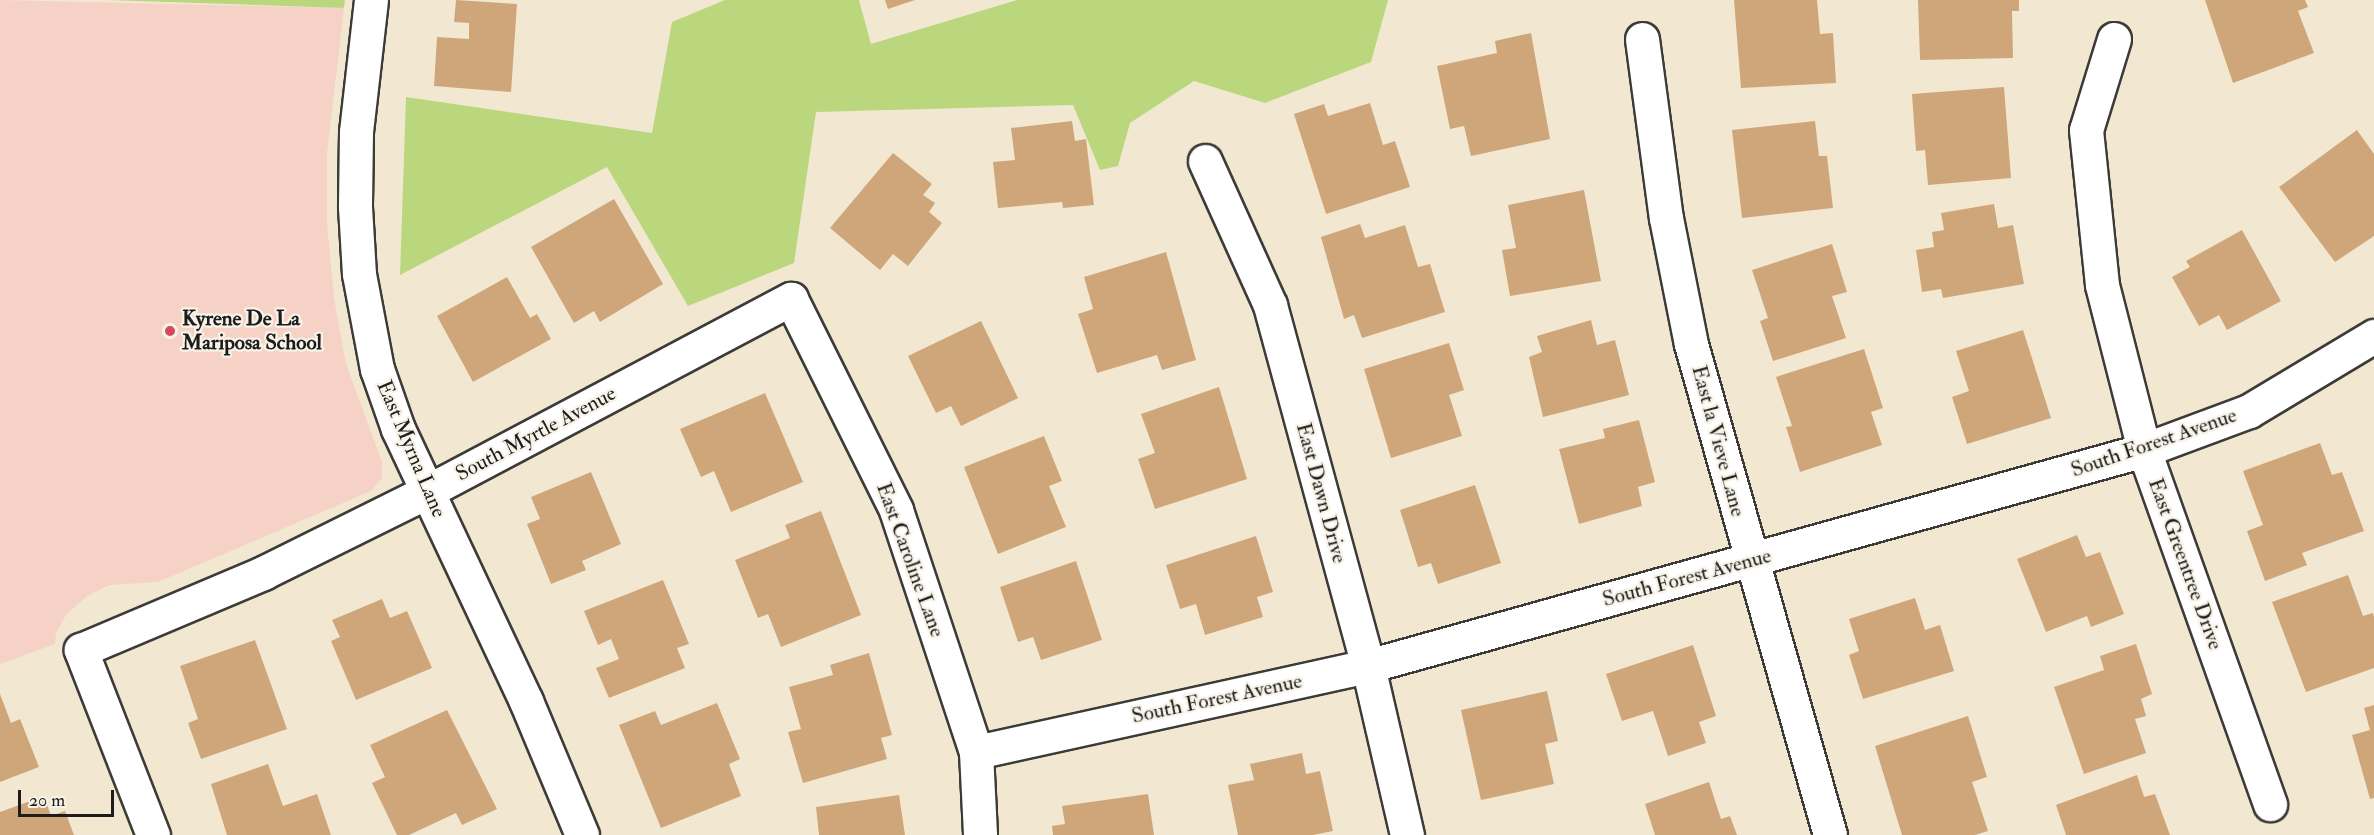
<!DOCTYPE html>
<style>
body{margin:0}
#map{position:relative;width:2374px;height:835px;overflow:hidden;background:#f2e8d2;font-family:"IM FELL Double Pica",serif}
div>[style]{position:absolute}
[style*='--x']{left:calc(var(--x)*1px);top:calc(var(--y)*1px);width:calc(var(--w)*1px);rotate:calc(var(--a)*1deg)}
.built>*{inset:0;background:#f6d1c5}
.green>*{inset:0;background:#bad77e}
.building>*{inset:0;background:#cfa67a}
.roads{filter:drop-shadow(2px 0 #3c3b37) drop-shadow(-2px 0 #3c3b37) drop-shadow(0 2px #3c3b37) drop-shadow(0 -2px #3c3b37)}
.minor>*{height:33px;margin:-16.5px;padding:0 16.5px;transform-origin:16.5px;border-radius:16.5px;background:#fff}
.dots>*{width:16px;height:16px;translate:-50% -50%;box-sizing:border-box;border:3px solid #f7f3e8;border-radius:50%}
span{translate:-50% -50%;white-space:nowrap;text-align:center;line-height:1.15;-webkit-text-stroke:4.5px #f7f3e8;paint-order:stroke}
.poi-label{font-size:21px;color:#1c1c1c;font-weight:700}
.left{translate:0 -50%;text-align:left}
.street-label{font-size:21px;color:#1c1c1c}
.scale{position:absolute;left:18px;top:790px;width:96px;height:27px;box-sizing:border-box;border:3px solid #1c1c1c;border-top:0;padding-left:8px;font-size:18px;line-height:21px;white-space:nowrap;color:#1c1c1c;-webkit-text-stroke:4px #f7f3e8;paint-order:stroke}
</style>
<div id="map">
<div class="built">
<div style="clip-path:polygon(0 0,344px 8px,327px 154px,327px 223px,334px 298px,346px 364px,382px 462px,382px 478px,371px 491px,158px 582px,110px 585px,87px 596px,66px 615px,56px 633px,55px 644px,0 664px)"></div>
</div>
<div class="green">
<div style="clip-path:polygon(108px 0,345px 0,344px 8px)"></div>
<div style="clip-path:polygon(725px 0,859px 0,871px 44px,1017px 0,1388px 0,1371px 62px,1265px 103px,1194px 81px,1130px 123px,1118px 166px,1100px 170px,1073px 105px,816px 112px,794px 263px,688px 306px,607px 167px,400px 275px,406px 97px,652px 133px,672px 22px)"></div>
</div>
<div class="building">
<div style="clip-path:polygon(456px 0,517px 4px,511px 92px,434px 86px,437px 37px,469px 39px,469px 23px,454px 22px)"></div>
<div style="clip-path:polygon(885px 0,915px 0,888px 9px)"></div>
<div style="clip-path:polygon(1734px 0,1817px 0,1820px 34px,1833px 33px,1836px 83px,1741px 88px)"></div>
<div style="clip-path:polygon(1918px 0,2019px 0,2019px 11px,2012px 11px,2013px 58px,1920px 60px)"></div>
<div style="clip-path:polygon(2205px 0,2305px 0,2308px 7px,2298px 11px,2314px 53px,2233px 83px)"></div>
<div style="clip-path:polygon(1531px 33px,1550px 139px,1471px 156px,1464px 126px,1450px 129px,1437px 66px,1497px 53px,1495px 41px)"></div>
<div style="clip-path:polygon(2004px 87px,2011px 178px,1928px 185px,1925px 150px,1916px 151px,1912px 94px)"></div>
<div style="clip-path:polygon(1370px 103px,1383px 145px,1395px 141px,1410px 187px,1326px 214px,1294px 114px,1324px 104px,1328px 116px)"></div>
<div style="clip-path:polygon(1072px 121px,1075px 141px,1086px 139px,1094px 205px,1063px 208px,1062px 202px,998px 208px,993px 162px,1015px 160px,1011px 128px)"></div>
<div style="clip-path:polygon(1815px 121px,1819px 156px,1827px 156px,1833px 208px,1742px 218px,1732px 130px)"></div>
<div style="clip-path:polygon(2357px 130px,2374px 154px,2374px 236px,2335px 262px,2279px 187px)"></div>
<div style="clip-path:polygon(893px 153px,932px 184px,923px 195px,935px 203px,929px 212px,942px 223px,908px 266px,893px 254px,880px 270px,830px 228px)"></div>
<div style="clip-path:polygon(1584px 190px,1601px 281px,1510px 296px,1502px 250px,1516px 248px,1508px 205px)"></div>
<div style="clip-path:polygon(614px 199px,663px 284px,600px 322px,594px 311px,574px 323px,531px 247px)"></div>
<div style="clip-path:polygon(1994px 204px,1998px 228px,2013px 225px,2024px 284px,1943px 298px,1941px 289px,1922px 292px,1916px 250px,1934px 247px,1932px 232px,1944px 230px,1941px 213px)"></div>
<div style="clip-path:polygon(1360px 224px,1365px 238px,1405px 225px,1418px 267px,1430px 264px,1445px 312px,1362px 338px,1354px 315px,1344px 319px,1321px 237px)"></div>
<div style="clip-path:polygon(2242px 230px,2281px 301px,2227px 330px,2219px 315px,2199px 326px,2172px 277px,2190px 267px,2186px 261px)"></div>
<div style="clip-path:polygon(1832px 244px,1847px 292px,1832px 296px,1846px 338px,1773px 361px,1760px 321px,1768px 318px,1752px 270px)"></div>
<div style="clip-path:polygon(1166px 252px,1196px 360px,1162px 370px,1157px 355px,1097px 373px,1078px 314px,1093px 309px,1084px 277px)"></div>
<div style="clip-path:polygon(507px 277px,530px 318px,537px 314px,551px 339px,473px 382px,437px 316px)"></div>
<div style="clip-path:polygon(1591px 320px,1597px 345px,1615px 340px,1629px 395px,1543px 417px,1529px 357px,1542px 352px,1537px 336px)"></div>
<div style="clip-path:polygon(981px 321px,1018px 398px,961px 426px,951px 406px,936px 413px,908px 356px)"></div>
<div style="clip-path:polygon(2023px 330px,2051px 418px,1967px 444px,1952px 397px,1969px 391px,1956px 351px)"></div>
<div style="clip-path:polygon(1449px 343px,1464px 390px,1449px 395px,1462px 436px,1391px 458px,1364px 369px)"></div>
<div style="clip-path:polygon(1864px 349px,1883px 408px,1871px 412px,1882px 445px,1800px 472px,1786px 427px,1792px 426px,1776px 377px)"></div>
<div style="clip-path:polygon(1219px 387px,1247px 479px,1155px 509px,1138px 459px,1155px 453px,1141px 414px)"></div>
<div style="clip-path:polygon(765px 393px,803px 482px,731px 512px,714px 471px,701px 477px,680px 429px)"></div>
<div style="clip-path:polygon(1639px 420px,1655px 482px,1638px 487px,1642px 506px,1579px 524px,1559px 449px,1605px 438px,1603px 429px)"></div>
<div style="clip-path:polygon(1044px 436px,1062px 481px,1049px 486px,1066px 527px,998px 554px,964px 467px)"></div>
<div style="clip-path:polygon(2320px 443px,2332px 475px,2342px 472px,2364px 531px,2302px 553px,2307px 565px,2265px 581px,2247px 531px,2263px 525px,2243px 471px)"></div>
<div style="clip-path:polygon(591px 472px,621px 544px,582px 561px,586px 570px,551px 584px,527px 524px,540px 519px,531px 497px)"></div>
<div style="clip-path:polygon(1475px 485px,1501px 563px,1438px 584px,1431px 563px,1418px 567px,1400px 510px)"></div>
<div style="clip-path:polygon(821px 511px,861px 615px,781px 647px,768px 614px,758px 618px,735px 560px,790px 538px,785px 525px)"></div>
<div style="clip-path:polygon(2077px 535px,2086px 557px,2100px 552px,2124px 614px,2091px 627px,2087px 616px,2046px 632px,2017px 559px)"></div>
<div style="clip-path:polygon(1256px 536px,1273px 592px,1257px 597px,1263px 617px,1205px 635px,1196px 604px,1180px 609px,1166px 565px)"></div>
<div style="clip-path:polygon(1076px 561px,1102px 640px,1041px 660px,1033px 637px,1018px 642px,1000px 587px)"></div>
<div style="clip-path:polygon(2348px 575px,2363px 616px,2373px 613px,2374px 617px,2374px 668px,2306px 692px,2272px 602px)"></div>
<div style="clip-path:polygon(663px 580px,689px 644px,677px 648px,685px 668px,609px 698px,596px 668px,619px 659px,611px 639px,598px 645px,584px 611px)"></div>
<div style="clip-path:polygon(1915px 598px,1925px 630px,1940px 625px,1954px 671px,1863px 699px,1849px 655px,1859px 651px,1849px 619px)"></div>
<div style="clip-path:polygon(382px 599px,390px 618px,407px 611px,432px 668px,356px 700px,331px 641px,340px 637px,332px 620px)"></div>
<div style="clip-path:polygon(255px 640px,287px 729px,201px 759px,188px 723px,198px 719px,180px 666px)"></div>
<div style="clip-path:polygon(2136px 644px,2152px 694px,2141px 699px,2146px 716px,2135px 719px,2146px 753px,2084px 774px,2054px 687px,2104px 670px,2100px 656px)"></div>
<div style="clip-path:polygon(1693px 645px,1716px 716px,1699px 722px,1706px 743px,1668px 756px,1653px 711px,1622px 721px,1606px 674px)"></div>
<div style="clip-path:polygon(869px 653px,892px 735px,881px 738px,887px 759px,803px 783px,788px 732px,801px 729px,789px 687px,833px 675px,830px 665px)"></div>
<div style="clip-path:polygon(1547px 691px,1558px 741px,1545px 744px,1554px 784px,1481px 800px,1461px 710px)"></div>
<div style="clip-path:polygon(0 694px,11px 723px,20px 719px,39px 767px,0 782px)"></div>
<div style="clip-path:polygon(717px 703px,740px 759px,729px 764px,741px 796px,661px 828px,619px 725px,655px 711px,661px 725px)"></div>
<div style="clip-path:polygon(2374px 705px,2374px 798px,2370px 799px,2352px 735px,2370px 730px,2364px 708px)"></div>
<div style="clip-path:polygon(447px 710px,497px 809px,462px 825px,456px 813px,409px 835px,397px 835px,372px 783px,385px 777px,370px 745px)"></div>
<div style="clip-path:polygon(1968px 716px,1987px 777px,1972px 782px,1988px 831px,1975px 835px,1902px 835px,1875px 746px)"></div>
<div style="clip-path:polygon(1302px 753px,1306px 774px,1320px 771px,1333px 831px,1313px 835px,1238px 835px,1228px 785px,1254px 780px,1250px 764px)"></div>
<div style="clip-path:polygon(268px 764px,283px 806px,317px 794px,331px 835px,227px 835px,211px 784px)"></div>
<div style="clip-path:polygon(2137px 775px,2144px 797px,2155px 794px,2170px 835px,2066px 835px,2056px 805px)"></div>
<div style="clip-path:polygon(1709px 782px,1721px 819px,1730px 816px,1737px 835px,1655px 835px,1645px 804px)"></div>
<div style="clip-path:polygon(1148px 794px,1154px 835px,1053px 835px,1052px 826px,1065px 824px,1062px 806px)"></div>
<div style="clip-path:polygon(899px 795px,905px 835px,819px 835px,816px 807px)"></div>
<div style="clip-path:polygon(44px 796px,51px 816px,65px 811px,74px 835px,0 835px,0 812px)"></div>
</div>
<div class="roads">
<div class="minor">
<div style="--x:371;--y:0;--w:133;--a:96.5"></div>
<div style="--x:356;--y:132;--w:75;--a:90.8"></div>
<div style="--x:355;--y:207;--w:67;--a:86.6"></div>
<div style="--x:359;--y:274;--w:97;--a:79.3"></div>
<div style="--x:377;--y:369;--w:64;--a:70.7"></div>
<div style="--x:398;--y:429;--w:301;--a:64.8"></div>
<div style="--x:526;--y:701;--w:145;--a:67.3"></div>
<div style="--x:1642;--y:39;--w:181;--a:82.4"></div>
<div style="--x:1666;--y:218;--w:128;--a:78.8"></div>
<div style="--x:1691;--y:344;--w:510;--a:74.19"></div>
<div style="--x:2114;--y:39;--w:95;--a:107.1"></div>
<div style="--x:2086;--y:130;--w:156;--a:84.1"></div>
<div style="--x:2102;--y:285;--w:170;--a:75.7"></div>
<div style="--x:2144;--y:450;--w:376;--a:70.4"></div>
<div style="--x:1205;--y:161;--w:158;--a:65.7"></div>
<div style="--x:1270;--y:305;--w:374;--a:74.8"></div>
<div style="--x:1368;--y:666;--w:173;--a:77"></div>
<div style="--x:976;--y:752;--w:401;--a:-12.4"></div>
<div style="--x:1368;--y:666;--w:806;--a:-15.55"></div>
<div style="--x:2144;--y:450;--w:112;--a:-20.4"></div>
<div style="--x:2249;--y:411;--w:146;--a:-31"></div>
<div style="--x:153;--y:835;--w:199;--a:-111.3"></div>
<div style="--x:81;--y:650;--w:198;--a:-22.9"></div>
<div style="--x:263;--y:573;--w:184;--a:-26.4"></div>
<div style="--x:428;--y:491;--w:411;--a:-27.9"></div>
<div style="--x:791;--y:299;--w:236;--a:63.5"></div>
<div style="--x:896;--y:510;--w:255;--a:71.7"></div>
<div style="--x:976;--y:752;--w:83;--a:87.2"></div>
</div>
</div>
<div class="dots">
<div style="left:170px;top:331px;background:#d1495b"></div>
</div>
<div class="poi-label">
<span class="left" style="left:182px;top:331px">Kyrene De La<br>Mariposa School</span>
</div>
<div class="street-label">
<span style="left:536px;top:434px;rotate:-28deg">South Myrtle Avenue</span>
<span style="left:1718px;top:441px;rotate:75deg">East la Vieve Lane</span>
<span style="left:2154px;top:443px;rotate:-19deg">South Forest Avenue</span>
<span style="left:411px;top:449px;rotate:67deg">East Myrna Lane</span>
<span style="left:1321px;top:493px;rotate:75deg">East Dawn Drive</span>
<span style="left:910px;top:560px;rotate:70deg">East Caroline Lane</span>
<span style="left:2185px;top:564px;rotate:70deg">East Greentree Drive</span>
<span style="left:1687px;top:578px;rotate:-15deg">South Forest Avenue</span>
<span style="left:1217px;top:699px;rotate:-12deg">South Forest Avenue</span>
</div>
<div class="scale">20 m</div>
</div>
